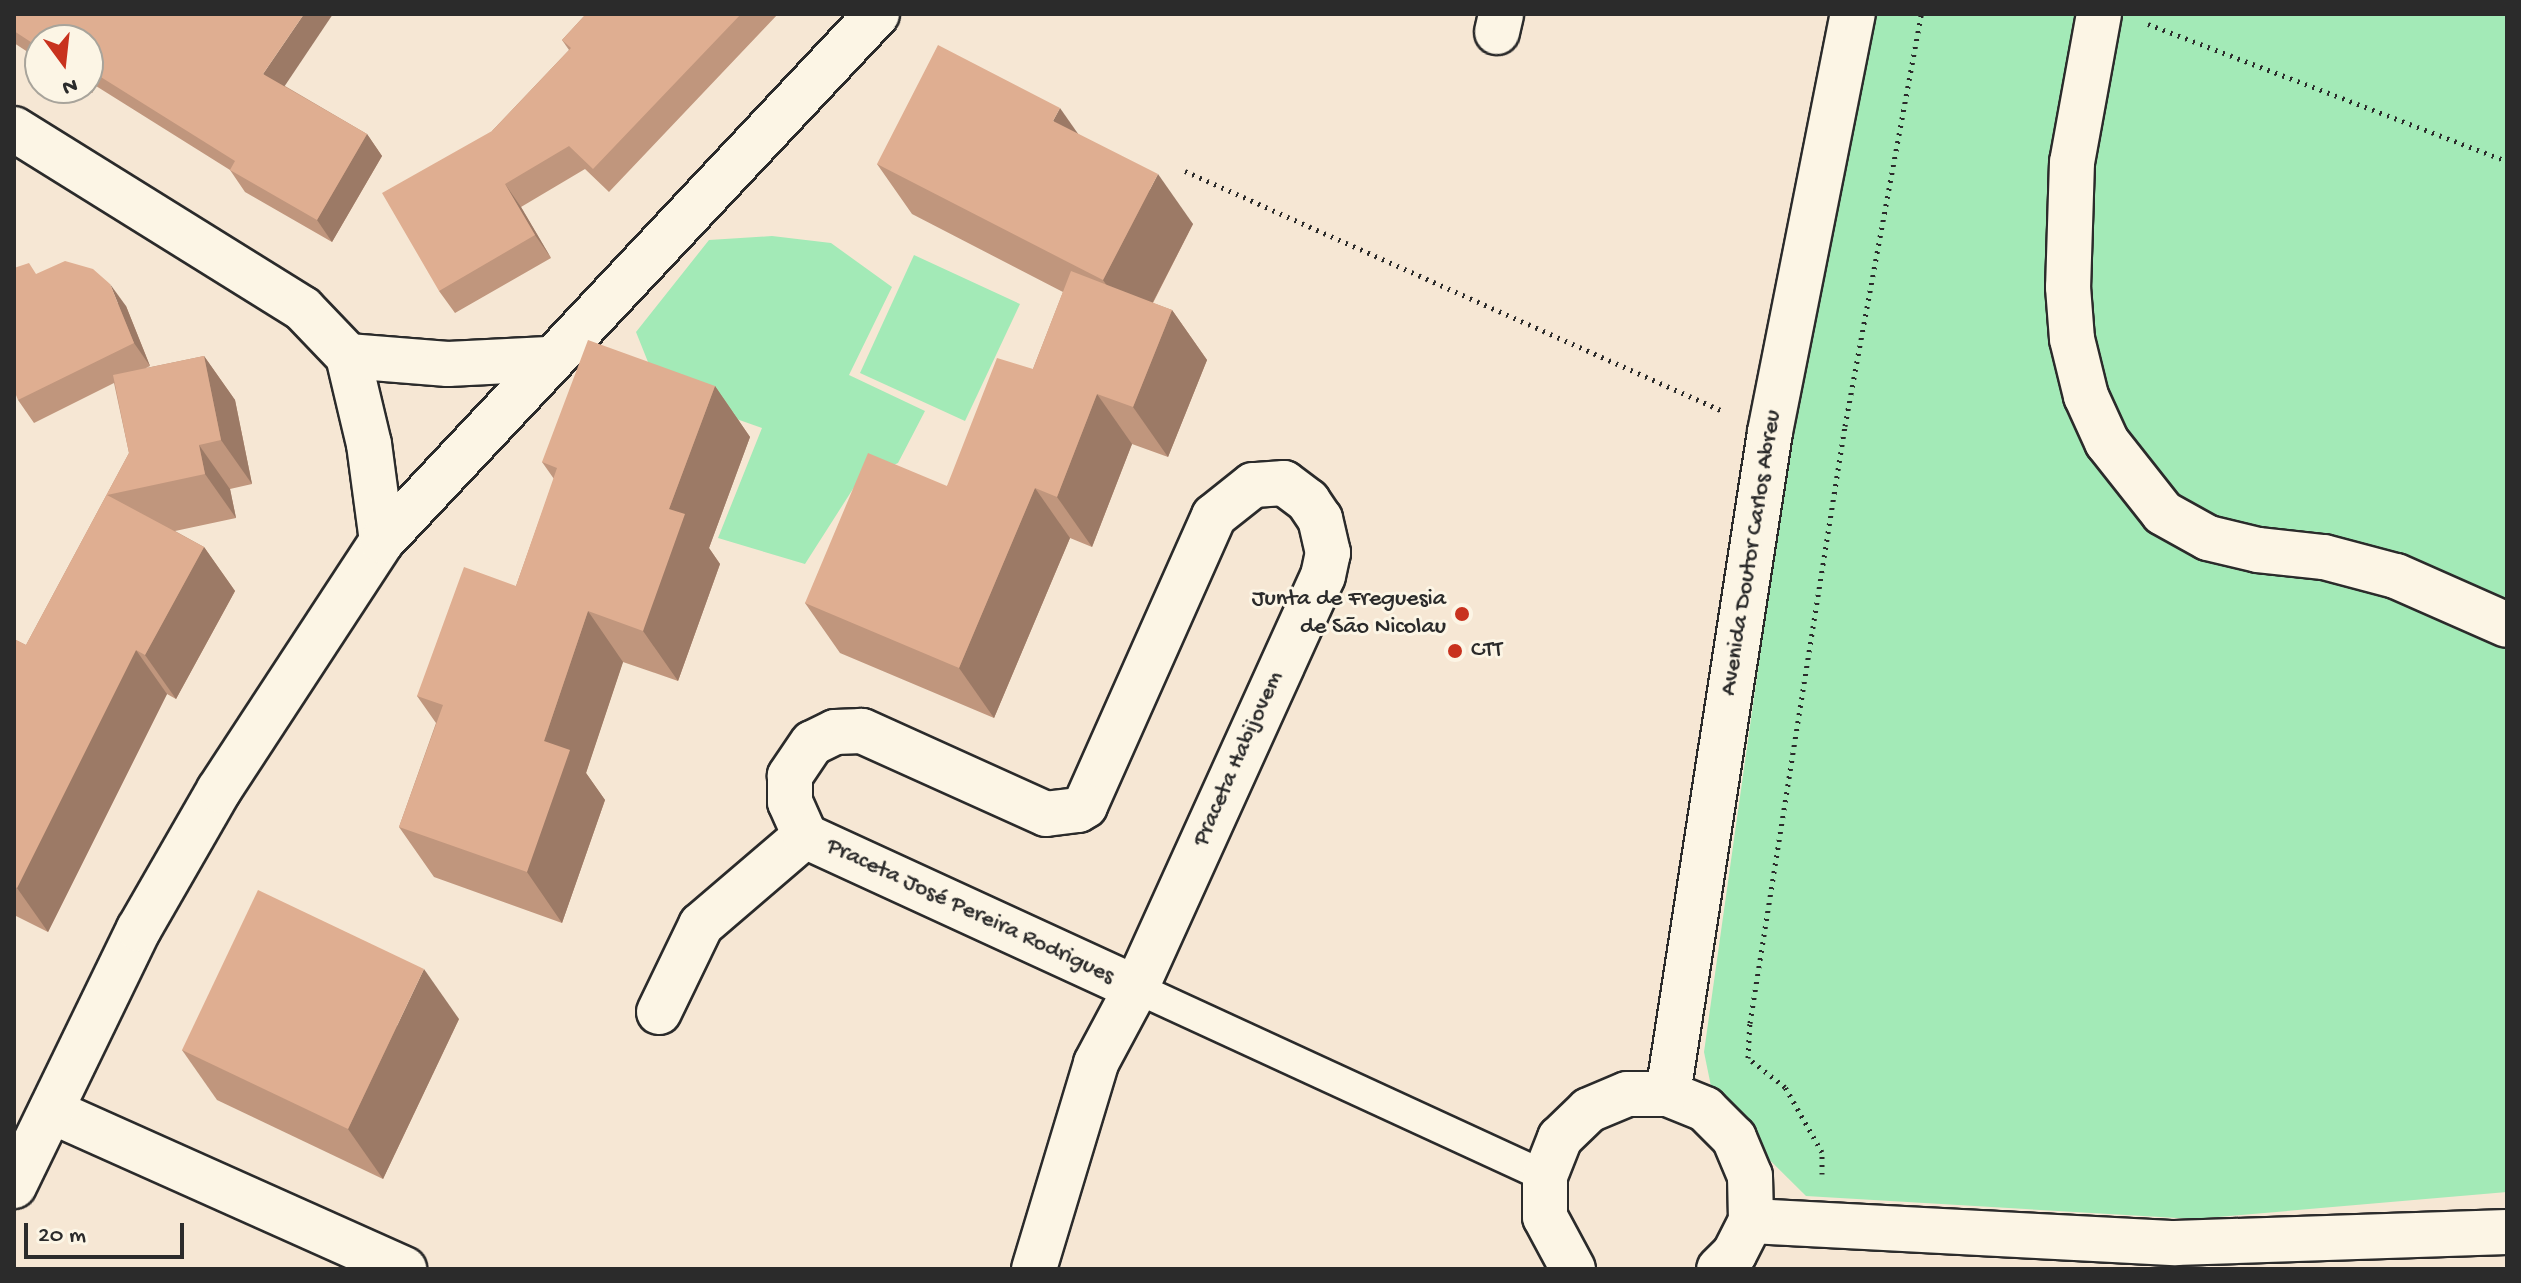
<!DOCTYPE html>
<meta charset="utf-8">
<style>
body{margin:0}
#map{position:relative;width:2521px;height:1283px;overflow:hidden;background:#f6e7d4;font-family:"Gochi Hand",sans-serif}
div>[style]{position:absolute}
[style*='--x']{left:calc(var(--x)*1px);top:calc(var(--y)*1px);width:calc(var(--w)*1px);rotate:calc(var(--a)*1deg)}
.green>*{inset:0;background:#a3eab7}
.path>*{height:5px;margin-top:-2.5px;transform-origin:0;background:repeating-linear-gradient(90deg,#2b2b2b 0 2px,transparent 0 8px)}
.roads{filter:drop-shadow(2px 0 #2b2b2b) drop-shadow(-2px 0 #2b2b2b) drop-shadow(0 2px #2b2b2b) drop-shadow(0 -2px #2b2b2b)}
.lane>*{height:30px;margin:-15px;padding:0 15px;transform-origin:15px;border-radius:15px;background:#fcf5e5}
.street>*{height:44px;margin:-22px;padding:0 22px;transform-origin:22px;border-radius:22px;background:#fcf5e5}
.wall>*{inset:0;background:#c0967d}
.shaded-wall>*{inset:0;background:#9c7a66}
.building>*{inset:0;background:#dfae91}
.dots>*{width:22px;height:22px;translate:-50% -50%;box-sizing:border-box;border:4px solid #fcf5e5;border-radius:50%}
span{translate:-50% -50%;white-space:nowrap;text-align:center;line-height:1.15;-webkit-text-stroke:6px #fcf5e5;paint-order:stroke}
.street-label{font-size:24px;color:#2b2b2b}
.poi-label{font-size:24px;color:#2b2b2b}
.right{translate:-100% -50%;text-align:right}
.left{translate:0 -50%;text-align:left}
.frame{position:absolute;inset:0;border:16px solid #2b2b2b;pointer-events:none}
.north{position:absolute;left:24px;top:24px;width:80px;height:80px;box-sizing:border-box;background:#fcf5e5;border:2px solid #a8a49b;border-radius:50%;rotate:165deg;font-size:22px;font-weight:700;line-height:32px;text-align:center;color:#2b2b2b}
.north::after{content:'';display:block;margin:auto;width:28px;height:36px;background:#c8321e;clip-path:polygon(50% 0,100% 100%,50% 72%,0 100%)}
.scale{position:absolute;left:24px;top:1223px;width:160px;height:36px;box-sizing:border-box;border:4px solid #2b2b2b;border-top:0;padding-left:10px;font-size:24px;line-height:28px;white-space:nowrap;color:#2b2b2b;-webkit-text-stroke:6px #fcf5e5;paint-order:stroke}
</style>
<div id="map">
<div class="green">
<div style="clip-path:polygon(1868px 14px,2507px 14px,2507px 1192px,2194px 1219px,1806px 1196px,1715px 1106px,1704px 1052px,1794px 414px)"></div>
<div style="clip-path:polygon(772px 236px,831px 243px,892px 287px,849px 375px,925px 411px,898px 463px,858px 481px,805px 564px,718px 538px,762px 428px,660px 392px,636px 332px,709px 240px)"></div>
<div style="clip-path:polygon(914px 255px,1020px 304px,965px 421px,860px 373px)"></div>
</div>
<div class="path">
<div style="--x:2148;--y:24;--w:384;--a:20.9"></div>
<div style="--x:1185;--y:171;--w:591;--a:24.05"></div>
<div style="--x:1822;--y:1174;--w:22;--a:-90"></div>
<div style="--x:1822;--y:1152;--w:75;--a:-119.6"></div>
<div style="--x:1785;--y:1087;--w:47;--a:-141.9"></div>
<div style="--x:1748;--y:1058;--w:35;--a:-87"></div>
<div style="--x:1750;--y:1023;--w:605;--a:-80.96"></div>
<div style="--x:1845;--y:426;--w:419;--a:-79.5"></div>
</div>
<div class="roads">
<div class="lane">
<div style="--x:1136;--y:988;--w:450;--a:24.7"></div>
</div>
<div class="street">
<div style="--x:2099;--y:14;--w:150;--a:100.3"></div>
<div style="--x:2072;--y:162;--w:125;--a:91.8"></div>
<div style="--x:2068;--y:287;--w:52;--a:85.6"></div>
<div style="--x:2072;--y:339;--w:59;--a:76.2"></div>
<div style="--x:2086;--y:396;--w:51;--a:65.5"></div>
<div style="--x:2107;--y:442;--w:90;--a:51.7"></div>
<div style="--x:2163;--y:513;--w:51;--a:29.1"></div>
<div style="--x:2208;--y:538;--w:51;--a:13.5"></div>
<div style="--x:2258;--y:550;--w:66;--a:6.1"></div>
<div style="--x:2324;--y:557;--w:74;--a:14.8"></div>
<div style="--x:2396;--y:576;--w:121;--a:23.8"></div>
<div style="--x:1497;--y:32;--w:18;--a:-77"></div>
<div style="--x:14;--y:129;--w:340;--a:31.9"></div>
<div style="--x:303;--y:309;--w:65;--a:46.2"></div>
<div style="--x:348;--y:356;--w:90;--a:76.6"></div>
<div style="--x:369;--y:444;--w:98;--a:82.4"></div>
<div style="--x:348;--y:356;--w:100;--a:4.6"></div>
<div style="--x:448;--y:364;--w:100;--a:-2.9"></div>
<div style="--x:659;--y:1012;--w:97;--a:-64.2"></div>
<div style="--x:701;--y:925;--w:137;--a:-40.6"></div>
<div style="--x:1668;--y:1094;--w:670;--a:-81.24"></div>
<div style="--x:1770;--y:432;--w:426;--a:-78.8"></div>
<div style="--x:51;--y:1111;--w:387;--a:24.1"></div>
<div style="--x:14;--y:1186;--w:286;--a:-64.1"></div>
<div style="--x:139;--y:929;--w:160;--a:-60.1"></div>
<div style="--x:219;--y:790;--w:298;--a:-56.8"></div>
<div style="--x:382;--y:541;--w:723;--a:-46.79"></div>
<div style="--x:1751;--y:1221;--w:425;--a:3"></div>
<div style="--x:2175;--y:1243;--w:332;--a:-1.9"></div>
<div style="--x:1034;--y:1269;--w:215;--a:-73.2"></div>
<div style="--x:1096;--y:1063;--w:85;--a:-61.9"></div>
<div style="--x:1136;--y:988;--w:452;--a:-65.6"></div>
<div style="--x:1323;--y:576;--w:24;--a:-78"></div>
<div style="--x:1328;--y:553;--w:35;--a:-103"></div>
<div style="--x:1320;--y:519;--w:22;--a:-124"></div>
<div style="--x:1308;--y:501;--w:30;--a:-143"></div>
<div style="--x:1284;--y:483;--w:31;--a:176"></div>
<div style="--x:1253;--y:485;--w:50;--a:141.5"></div>
<div style="--x:1214;--y:516;--w:317;--a:114"></div>
<div style="--x:1085;--y:806;--w:8;--a:150"></div>
<div style="--x:1078;--y:810;--w:32;--a:173"></div>
<div style="--x:1046;--y:814;--w:202;--a:-155.7"></div>
<div style="--x:862;--y:731;--w:27;--a:178"></div>
<div style="--x:835;--y:732;--w:25;--a:154"></div>
<div style="--x:812;--y:743;--w:40;--a:124"></div>
<div style="--x:790;--y:776;--w:26;--a:90"></div>
<div style="--x:790;--y:802;--w:37;--a:66"></div>
<div style="--x:805;--y:836;--w:364;--a:24.7"></div>
<div style="--x:1573;--y:1269;--w:59;--a:-118.3"></div>
<div style="--x:1545;--y:1217;--w:41;--a:-90"></div>
<div style="--x:1545;--y:1176;--w:41;--a:-68.5"></div>
<div style="--x:1560;--y:1138;--w:40;--a:-44"></div>
<div style="--x:1589;--y:1110;--w:41;--a:-22.8"></div>
<div style="--x:1627;--y:1094;--w:41;--a:0"></div>
<div style="--x:1668;--y:1094;--w:40;--a:22"></div>
<div style="--x:1705;--y:1109;--w:41;--a:45"></div>
<div style="--x:1734;--y:1138;--w:41;--a:67.2"></div>
<div style="--x:1750;--y:1176;--w:45;--a:88.7"></div>
<div style="--x:1751;--y:1221;--w:37;--a:117"></div>
<div style="--x:1734;--y:1254;--w:21;--a:135"></div>
</div>
</div>
<div class="wall">
<div style="clip-path:polygon(14px 14px,285px 86px,367px 134px,382px 156px,332px 242px,245px 192px,230px 170px,96px 86px,92px 93px,84px 88px,88px 88px,88px 40px,40px 40px,40px 60px,14px 43px)"></div>
<div style="clip-path:polygon(586px 14px,778px 14px,609px 192px,585px 169px,521px 207px,551px 258px,455px 313px,439px 291px,492px 131px,569px 50px,562px 40px)"></div>
<div style="clip-path:polygon(1077px 133px,1193px 224px,1153px 303px,1172px 310px,1207px 360px,1168px 457px,1132px 444px,1092px 547px,1070px 538px,994px 718px,840px 653px,805px 603px,947px 486px,1033px 369px,1063px 292px,912px 214px,877px 164px)"></div>
<div style="clip-path:polygon(36px 274px,126px 306px,150px 366px,146px 368px,204px 356px,235px 400px,252px 484px,230px 489px,236px 518px,175px 531px,204px 547px,235px 591px,176px 699px,167px 694px,48px 932px,14px 915px,14px 639px,26px 645px,129px 453px,114px 383px,34px 423px,18px 400px)"></div>
<div style="clip-path:polygon(715px 386px,750px 437px,709px 548px,720px 564px,678px 681px,623px 662px,586px 773px,605px 800px,562px 923px,434px 877px,399px 827px,436px 723px,417px 696px,516px 586px,554px 479px,542px 462px)"></div>
<div style="clip-path:polygon(459px 1019px,383px 1179px,217px 1100px,182px 1050px)"></div>
</div>
<div class="shaded-wall">
<div style="clip-path:polygon(304px 14px,333px 14px,278px 96px,263px 74px)"></div>
<div style="clip-path:polygon(88px 74px,96px 86px,92px 93px,88px 87px)"></div>
<div style="clip-path:polygon(1060px 108px,1095px 158px,1053px 121px)"></div>
<div style="clip-path:polygon(367px 134px,382px 156px,332px 242px,317px 220px)"></div>
<div style="clip-path:polygon(1158px 174px,1193px 224px,1138px 331px,1103px 280px)"></div>
<div style="clip-path:polygon(505px 184px,521px 207px,551px 258px,535px 235px)"></div>
<div style="clip-path:polygon(110px 284px,126px 306px,150px 366px,134px 343px)"></div>
<div style="clip-path:polygon(1172px 310px,1207px 360px,1168px 457px,1133px 407px)"></div>
<div style="clip-path:polygon(204px 356px,235px 400px,252px 484px,221px 440px)"></div>
<div style="clip-path:polygon(715px 386px,750px 437px,709px 548px,720px 564px,678px 681px,643px 631px,669px 509px)"></div>
<div style="clip-path:polygon(1097px 394px,1132px 444px,1092px 547px,1057px 497px)"></div>
<div style="clip-path:polygon(199px 445px,230px 489px,236px 518px,205px 474px)"></div>
<div style="clip-path:polygon(1035px 488px,1070px 538px,994px 718px,959px 668px)"></div>
<div style="clip-path:polygon(204px 547px,235px 591px,176px 699px,145px 655px)"></div>
<div style="clip-path:polygon(588px 611px,623px 662px,586px 773px,605px 800px,562px 923px,527px 872px,544px 741px)"></div>
<div style="clip-path:polygon(136px 650px,167px 694px,48px 932px,17px 888px)"></div>
<div style="clip-path:polygon(424px 969px,459px 1019px,383px 1179px,348px 1129px)"></div>
</div>
<div class="building">
<div style="clip-path:polygon(14px 14px,304px 14px,263px 74px,367px 134px,317px 220px,230px 170px,235px 161px,88px 69px,88px 40px,40px 40px,40px 48px,14px 31px)"></div>
<div style="clip-path:polygon(586px 14px,741px 14px,593px 169px,569px 146px,505px 184px,535px 235px,439px 291px,382px 193px,492px 131px,571px 48px,562px 40px)"></div>
<div style="clip-path:polygon(938px 45px,1060px 108px,1053px 121px,1158px 174px,1103px 280px,877px 164px)"></div>
<div style="clip-path:polygon(65px 261px,93px 269px,110px 284px,134px 343px,18px 400px,14px 390px,14px 268px,29px 263px,36px 274px)"></div>
<div style="clip-path:polygon(1071px 271px,1172px 310px,1133px 407px,1097px 394px,1057px 497px,1035px 488px,959px 668px,805px 603px,868px 453px,947px 486px,997px 358px,1033px 369px)"></div>
<div style="clip-path:polygon(588px 340px,715px 386px,669px 509px,685px 514px,643px 631px,588px 611px,544px 741px,570px 750px,527px 872px,399px 827px,443px 705px,417px 696px,464px 567px,516px 586px,557px 468px,542px 462px)"></div>
<div style="clip-path:polygon(204px 356px,221px 440px,199px 445px,205px 474px,107px 495px,204px 547px,145px 655px,136px 650px,17px 888px,14px 886px,14px 639px,26px 645px,129px 453px,113px 375px)"></div>
<div style="clip-path:polygon(258px 890px,424px 969px,348px 1129px,182px 1050px)"></div>
</div>
<div class="dots">
<div style="left:1462px;top:614px;background:#c8321e"></div>
<div style="left:1455px;top:651px;background:#c8321e"></div>
</div>
<div class="street-label">
<span style="left:1752px;top:553px;rotate:-81deg">Avenida Doutor Carlos Abreu</span>
<span style="left:1239px;top:759px;rotate:-66deg">Praceta Habijovem</span>
<span style="left:970px;top:912px;rotate:25deg">Praceta José Pereira Rodrigues</span>
</div>
<div class="poi-label">
<span class="right" style="left:1446px;top:614px">Junta de Freguesia<br>de São Nicolau</span>
<span class="left" style="left:1471px;top:651px">CTT</span>
</div>
<div class="frame"></div>
<div class="north">N</div>
<div class="scale">20 m</div>
</div>
